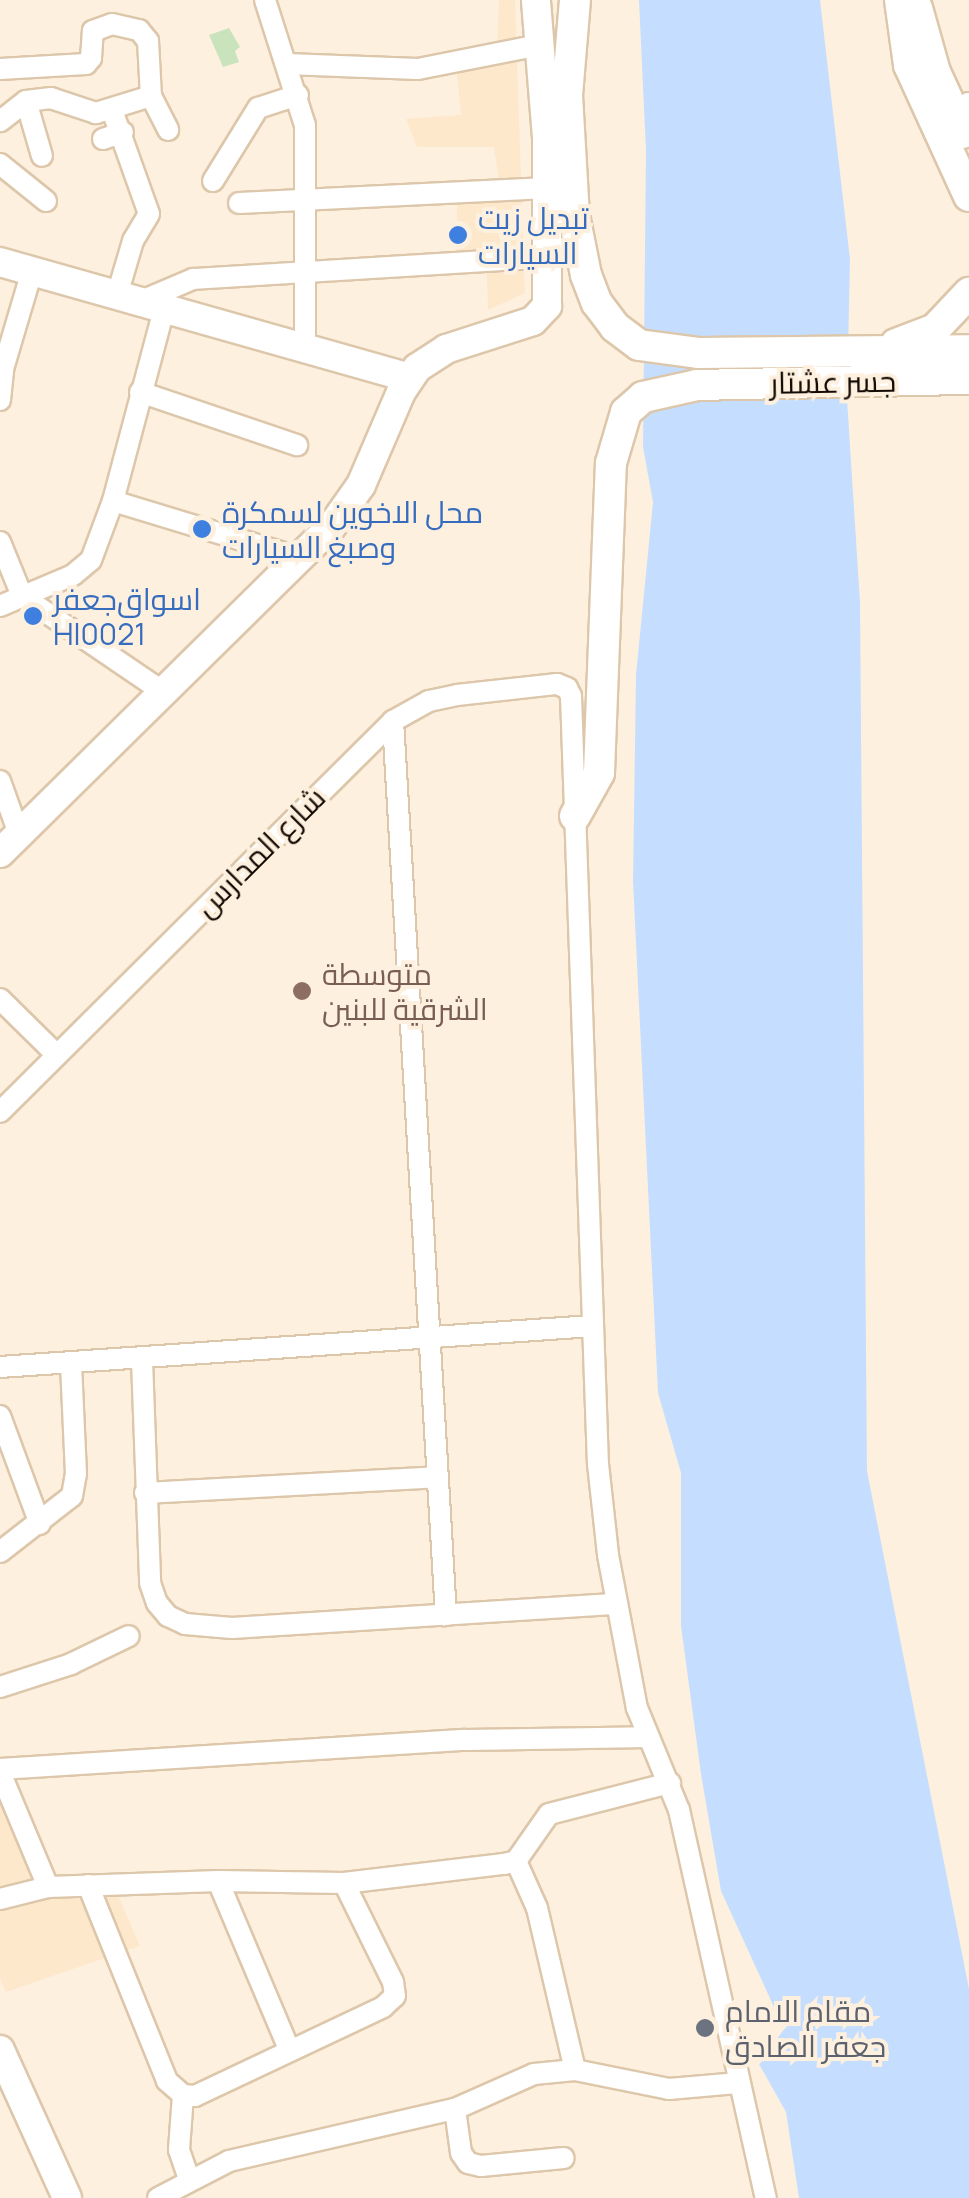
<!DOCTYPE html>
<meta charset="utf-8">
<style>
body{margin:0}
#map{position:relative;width:969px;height:2198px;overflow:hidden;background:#fef0df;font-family:Manrope,Cairo,sans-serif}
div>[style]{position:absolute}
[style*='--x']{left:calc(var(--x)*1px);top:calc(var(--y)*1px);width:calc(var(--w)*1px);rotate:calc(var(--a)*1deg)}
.built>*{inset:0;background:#fee8cc}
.green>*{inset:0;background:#c9e4bd}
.water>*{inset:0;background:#c5deff}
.roads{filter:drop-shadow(2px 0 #ddc7ab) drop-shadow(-2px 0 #ddc7ab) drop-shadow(0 2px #ddc7ab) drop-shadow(0 -2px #ddc7ab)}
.street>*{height:20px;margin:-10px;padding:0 10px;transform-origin:10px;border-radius:10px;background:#fff}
.secondary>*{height:28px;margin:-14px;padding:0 14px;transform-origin:14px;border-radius:14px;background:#fff}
.primary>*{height:30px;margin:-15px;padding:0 15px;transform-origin:15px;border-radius:15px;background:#fff}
.dots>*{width:28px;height:28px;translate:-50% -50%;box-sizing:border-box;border:5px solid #fef0df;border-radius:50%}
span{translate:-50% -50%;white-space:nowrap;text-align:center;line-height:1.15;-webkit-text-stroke:8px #fef0df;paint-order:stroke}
.shop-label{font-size:30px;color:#366cbe}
.left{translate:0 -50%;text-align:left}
.street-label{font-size:30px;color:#130b03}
.education-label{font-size:30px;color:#785e54}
.worship-label{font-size:30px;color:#5b616d}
</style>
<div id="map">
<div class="built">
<div style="clip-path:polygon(499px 0,515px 0,525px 293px,488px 310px,486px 253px,457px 259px,457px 194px,501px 197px,494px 147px,417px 147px,406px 119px,461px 115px,455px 55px,497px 49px)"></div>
<div style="clip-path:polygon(0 1802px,43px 1890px,117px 1893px,140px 1946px,6px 1992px,0 1979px)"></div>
</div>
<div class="green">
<div style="clip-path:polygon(229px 28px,240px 47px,235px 51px,239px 62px,223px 67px,209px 35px)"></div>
</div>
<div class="water">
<div style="clip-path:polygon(639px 0,820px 0,850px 259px,847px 399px,860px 602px,867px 1471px,969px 1989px,969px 2198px,799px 2198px,786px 2112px,759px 2064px,784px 2029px,721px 1891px,701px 1774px,681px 1626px,681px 1473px,658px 1393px,633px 882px,636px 675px,653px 502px,643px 447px,646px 151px)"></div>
</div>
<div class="roads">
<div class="street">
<div style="--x:265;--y:0;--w:131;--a:72.3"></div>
<div style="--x:305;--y:125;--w:224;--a:90"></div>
<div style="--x:287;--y:64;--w:131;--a:2.2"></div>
<div style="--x:418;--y:69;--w:123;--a:-11.2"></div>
<div style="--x:0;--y:69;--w:86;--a:-3.3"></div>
<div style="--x:86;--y:64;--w:8;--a:-50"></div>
<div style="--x:91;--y:58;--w:27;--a:-86"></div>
<div style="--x:93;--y:31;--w:20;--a:-20"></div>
<div style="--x:112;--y:24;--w:28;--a:13"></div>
<div style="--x:139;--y:30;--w:14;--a:51"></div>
<div style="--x:148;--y:41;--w:55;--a:86.9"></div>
<div style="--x:151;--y:96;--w:58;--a:162.8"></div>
<div style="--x:96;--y:113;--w:47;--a:-161.6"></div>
<div style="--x:51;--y:98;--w:25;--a:173"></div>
<div style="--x:26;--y:101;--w:33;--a:142"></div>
<div style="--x:151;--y:96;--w:38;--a:63"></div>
<div style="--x:26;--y:101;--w:57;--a:73.8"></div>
<div style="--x:968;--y:103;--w:1;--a:0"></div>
<div style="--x:112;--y:110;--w:110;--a:70.4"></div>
<div style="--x:149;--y:214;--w:31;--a:121"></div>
<div style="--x:133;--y:241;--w:56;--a:106.5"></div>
<div style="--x:103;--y:139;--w:21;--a:-19"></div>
<div style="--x:0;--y:164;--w:59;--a:38.8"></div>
<div style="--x:213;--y:181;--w:86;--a:-58.3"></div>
<div style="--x:258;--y:108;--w:42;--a:-18"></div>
<div style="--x:239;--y:203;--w:309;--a:-2.8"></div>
<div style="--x:139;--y:302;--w:59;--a:-23.1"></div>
<div style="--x:193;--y:279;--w:357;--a:-3.5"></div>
<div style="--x:140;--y:392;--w:166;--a:18.7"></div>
<div style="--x:0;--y:400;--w:31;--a:-84"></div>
<div style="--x:3;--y:369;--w:102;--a:-73.5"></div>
<div style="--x:113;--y:501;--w:196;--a:16.9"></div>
<div style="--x:0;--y:542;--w:58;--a:67.8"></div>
<div style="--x:22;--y:596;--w:171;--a:34.2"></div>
<div style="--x:0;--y:606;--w:79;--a:-23"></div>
<div style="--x:73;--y:575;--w:23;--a:-40"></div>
<div style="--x:91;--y:560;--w:63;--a:-69.6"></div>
<div style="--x:113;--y:501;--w:199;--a:-75.1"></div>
<div style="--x:393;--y:721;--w:896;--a:86.61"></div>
<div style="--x:0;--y:781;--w:56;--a:70.3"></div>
<div style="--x:0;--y:999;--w:80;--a:44.5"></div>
<div style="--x:0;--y:1112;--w:554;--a:-44.85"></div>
<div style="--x:393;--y:721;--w:41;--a:-29.1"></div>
<div style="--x:429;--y:701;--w:29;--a:-12"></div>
<div style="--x:457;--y:695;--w:101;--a:-6.3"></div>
<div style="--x:557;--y:684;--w:11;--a:22"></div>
<div style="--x:567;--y:688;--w:9;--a:63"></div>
<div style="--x:571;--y:696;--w:768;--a:87.99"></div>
<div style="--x:598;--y:1464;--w:92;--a:83.7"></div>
<div style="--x:608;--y:1555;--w:156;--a:79.3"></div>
<div style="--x:637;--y:1708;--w:110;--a:67.6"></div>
<div style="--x:679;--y:1810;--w:398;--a:77.4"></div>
<div style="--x:142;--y:1360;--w:223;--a:87.9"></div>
<div style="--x:150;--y:1583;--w:21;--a:71"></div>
<div style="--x:157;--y:1603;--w:17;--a:50"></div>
<div style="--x:168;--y:1616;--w:19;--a:25"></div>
<div style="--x:185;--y:1624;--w:47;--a:4.9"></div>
<div style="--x:232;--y:1628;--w:386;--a:-3.6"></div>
<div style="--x:0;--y:1367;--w:593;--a:-3.96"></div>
<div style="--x:0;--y:1416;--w:115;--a:69.7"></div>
<div style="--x:145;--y:1493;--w:292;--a:-3.1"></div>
<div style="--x:0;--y:1552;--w:91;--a:-37.9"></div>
<div style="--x:72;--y:1496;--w:22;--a:-80"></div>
<div style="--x:76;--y:1474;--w:112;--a:-92.6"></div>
<div style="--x:0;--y:1687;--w:75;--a:-17.9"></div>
<div style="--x:71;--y:1664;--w:64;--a:-25.8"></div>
<div style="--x:0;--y:1769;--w:466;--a:-3.6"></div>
<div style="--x:465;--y:1740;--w:183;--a:-0.9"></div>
<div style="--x:0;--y:1772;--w:125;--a:67.3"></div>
<div style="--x:516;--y:1861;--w:51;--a:65.9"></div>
<div style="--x:537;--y:1908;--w:166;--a:76.8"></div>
<div style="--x:218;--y:1881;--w:182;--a:67.1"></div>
<div style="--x:88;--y:1885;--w:211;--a:68"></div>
<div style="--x:167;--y:2081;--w:21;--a:41"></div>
<div style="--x:183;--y:2095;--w:12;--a:5"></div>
<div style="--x:195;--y:2096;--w:208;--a:-25.3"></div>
<div style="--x:383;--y:2007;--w:16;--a:-43"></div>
<div style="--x:395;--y:1996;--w:14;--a:-98"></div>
<div style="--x:393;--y:1982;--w:110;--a:-116.3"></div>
<div style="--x:0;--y:1899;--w:49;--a:-14"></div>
<div style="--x:48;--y:1887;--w:170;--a:-2"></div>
<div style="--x:218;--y:1881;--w:126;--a:0.9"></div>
<div style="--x:344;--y:1883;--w:161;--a:-6.8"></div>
<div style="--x:504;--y:1864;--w:12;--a:-14"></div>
<div style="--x:516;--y:1861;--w:57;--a:-54.9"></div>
<div style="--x:549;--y:1814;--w:125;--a:-14.4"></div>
<div style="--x:183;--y:2095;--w:55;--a:94.2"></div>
<div style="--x:179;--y:2150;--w:31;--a:71"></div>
<div style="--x:455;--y:2109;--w:44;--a:82.2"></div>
<div style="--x:461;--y:2153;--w:12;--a:55"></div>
<div style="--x:468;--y:2163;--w:13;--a:13"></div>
<div style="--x:481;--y:2166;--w:83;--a:-5.5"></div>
<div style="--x:158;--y:2198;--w:80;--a:-27.5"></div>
<div style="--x:229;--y:2161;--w:232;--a:-13"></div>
<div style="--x:455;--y:2109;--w:86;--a:-23.9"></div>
<div style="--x:534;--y:2074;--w:41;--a:-5.6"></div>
<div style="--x:575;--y:2070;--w:96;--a:11.4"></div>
<div style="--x:669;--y:2089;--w:68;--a:-5"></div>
</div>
<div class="secondary">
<div style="--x:0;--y:262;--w:425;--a:15.8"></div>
<div style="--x:0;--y:853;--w:466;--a:-44.6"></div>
<div style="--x:332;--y:526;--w:50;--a:-54.7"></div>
<div style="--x:361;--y:485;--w:101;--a:-66.7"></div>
<div style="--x:401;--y:392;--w:29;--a:-56"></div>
<div style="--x:417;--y:368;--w:35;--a:-33"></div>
<div style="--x:446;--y:349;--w:91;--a:-17.8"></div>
<div style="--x:533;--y:321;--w:21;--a:-47"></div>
<div style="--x:547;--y:306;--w:168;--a:-90"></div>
<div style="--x:547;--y:138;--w:138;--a:-94.6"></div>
<div style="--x:0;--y:2050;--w:162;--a:65.6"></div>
</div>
<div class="primary">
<div style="--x:575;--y:0;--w:95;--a:94.8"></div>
<div style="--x:567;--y:95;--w:120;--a:86.7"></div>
<div style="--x:574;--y:215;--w:61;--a:78.7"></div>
<div style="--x:586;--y:275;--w:30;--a:69"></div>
<div style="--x:597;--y:303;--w:30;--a:53"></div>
<div style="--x:615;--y:327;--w:30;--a:37"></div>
<div style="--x:639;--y:345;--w:61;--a:7.6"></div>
<div style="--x:699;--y:353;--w:270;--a:-0.6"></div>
<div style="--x:900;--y:0;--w:66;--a:82.1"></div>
<div style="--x:909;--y:65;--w:144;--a:65.4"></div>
<div style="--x:917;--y:8;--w:66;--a:74.3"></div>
<div style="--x:935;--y:72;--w:67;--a:65.3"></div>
<div style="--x:896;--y:344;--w:42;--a:-21"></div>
<div style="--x:935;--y:329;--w:50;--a:-46.6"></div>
<div style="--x:575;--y:816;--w:49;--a:-60.8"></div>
<div style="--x:599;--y:773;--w:310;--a:-87.8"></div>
<div style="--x:611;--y:463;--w:53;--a:-73.6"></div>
<div style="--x:626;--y:412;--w:23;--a:-41"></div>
<div style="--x:643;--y:397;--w:55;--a:-12.5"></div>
<div style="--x:697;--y:385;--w:272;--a:-1.3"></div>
</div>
</div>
<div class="dots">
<div style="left:458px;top:235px;background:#3f7fe0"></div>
<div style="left:202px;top:529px;background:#3f7fe0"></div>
<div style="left:33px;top:616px;background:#3f7fe0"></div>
<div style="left:302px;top:991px;background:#8d6e63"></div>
<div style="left:705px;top:2028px;background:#6b7280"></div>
</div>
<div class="shop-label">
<span class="left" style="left:478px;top:235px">تبديل زيت<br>السيارات</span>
<span class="left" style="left:222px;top:529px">محل الاخوين لسمكرة<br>وصبغ السيارات</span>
<span class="left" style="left:53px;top:616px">اسواق‌جعفر<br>Hl0021</span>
</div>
<div class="street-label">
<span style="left:833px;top:382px;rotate:-1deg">جسر عشتار</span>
<span style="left:260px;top:852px;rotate:-45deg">شارع المدارس</span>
</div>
<div class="education-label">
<span class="left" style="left:322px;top:991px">متوسطة<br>الشرقية للبنين</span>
</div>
<div class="worship-label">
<span class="left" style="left:725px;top:2028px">مقام الامام<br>جعفر الصادق</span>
</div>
</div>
